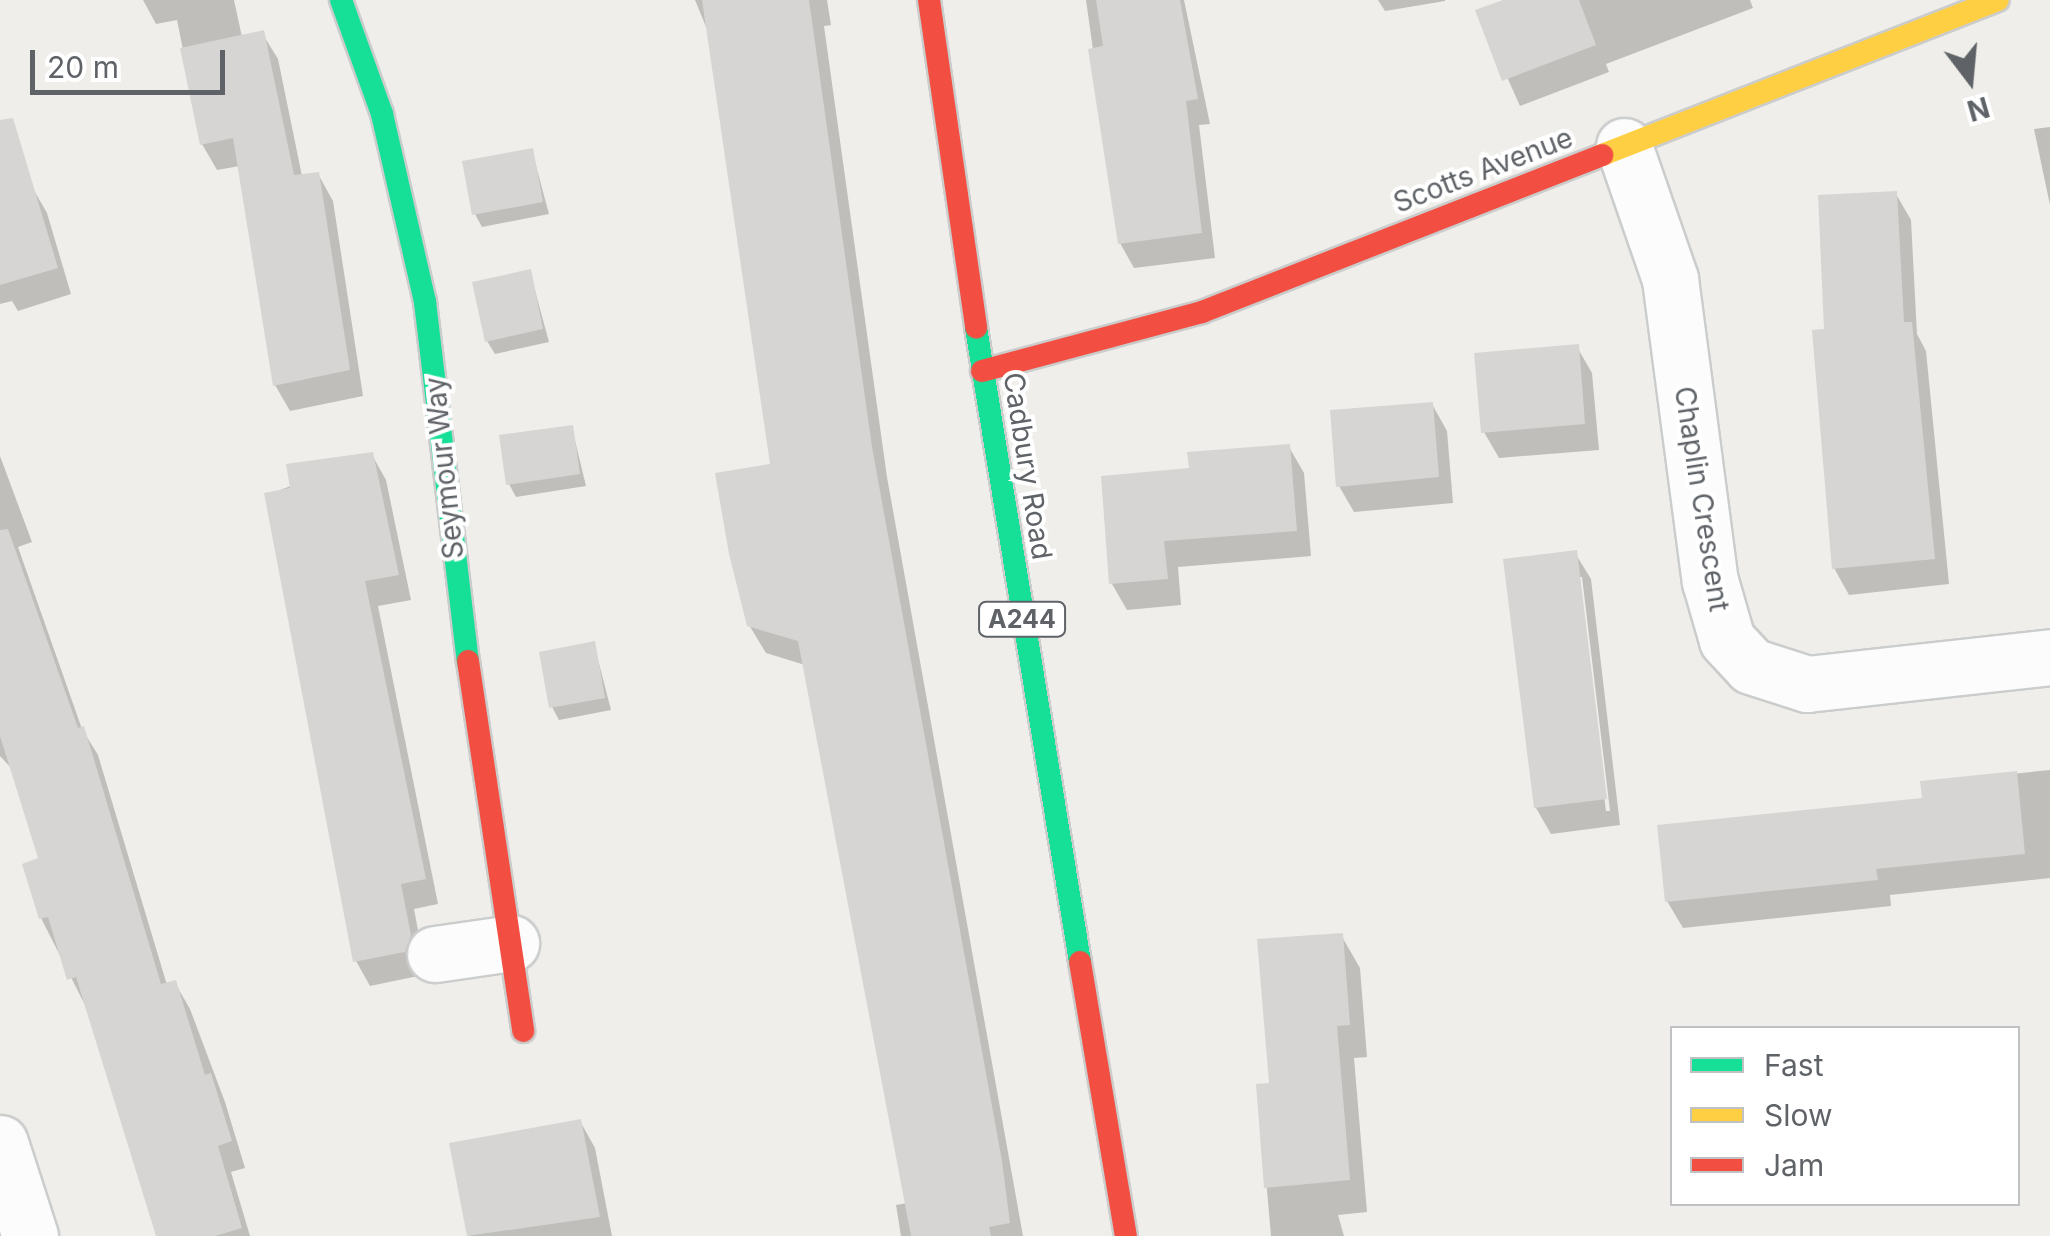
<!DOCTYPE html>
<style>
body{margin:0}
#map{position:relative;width:2050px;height:1236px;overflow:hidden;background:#efeeea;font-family:Inter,sans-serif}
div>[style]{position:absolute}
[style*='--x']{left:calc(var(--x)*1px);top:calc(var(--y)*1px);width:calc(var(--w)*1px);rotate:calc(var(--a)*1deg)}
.shadow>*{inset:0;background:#0003}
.building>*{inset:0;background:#d6d5d3}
.roads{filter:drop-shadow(2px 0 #cbcccc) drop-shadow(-2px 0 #cbcccc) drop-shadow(0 2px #cbcccc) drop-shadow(0 -2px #cbcccc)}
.street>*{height:55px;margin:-27.5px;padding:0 27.5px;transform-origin:27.5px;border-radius:27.5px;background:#fdfcfc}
.fast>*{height:22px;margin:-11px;padding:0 11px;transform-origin:11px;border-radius:11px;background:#16e098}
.slow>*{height:22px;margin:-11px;padding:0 11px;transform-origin:11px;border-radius:11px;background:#ffcf43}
.jam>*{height:22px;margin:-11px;padding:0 11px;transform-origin:11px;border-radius:11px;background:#f24e42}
span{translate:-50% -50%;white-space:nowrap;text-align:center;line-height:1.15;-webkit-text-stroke:8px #fff;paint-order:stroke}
.shield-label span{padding:2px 8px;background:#fff;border:2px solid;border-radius:8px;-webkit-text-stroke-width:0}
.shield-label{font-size:25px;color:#5f6368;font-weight:700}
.street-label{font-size:28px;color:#5f6368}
.legend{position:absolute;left:1670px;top:1026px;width:350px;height:180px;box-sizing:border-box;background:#fff;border:2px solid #bfc1c3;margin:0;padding:12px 18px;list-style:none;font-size:30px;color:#5f6368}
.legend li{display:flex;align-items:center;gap:20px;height:50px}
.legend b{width:50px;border:2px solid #bfc1c3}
.north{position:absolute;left:1920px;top:30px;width:100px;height:100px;-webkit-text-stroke:8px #fff;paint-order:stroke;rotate:164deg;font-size:28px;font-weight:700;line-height:40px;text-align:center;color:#5f6368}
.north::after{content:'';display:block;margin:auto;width:35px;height:45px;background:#5f6368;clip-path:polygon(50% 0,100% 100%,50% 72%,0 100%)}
.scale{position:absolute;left:30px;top:50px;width:195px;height:45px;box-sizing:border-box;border:5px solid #5f6368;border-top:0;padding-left:12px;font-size:30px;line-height:35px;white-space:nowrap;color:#5f6368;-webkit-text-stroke:8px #fff;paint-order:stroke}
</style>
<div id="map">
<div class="shadow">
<div style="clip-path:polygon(143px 0,234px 0,242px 37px,262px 33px,278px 59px,302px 176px,318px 174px,333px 201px,363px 396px,290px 411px,275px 385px,240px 166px,217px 170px,202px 144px,177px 20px,156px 24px)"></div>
<div style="clip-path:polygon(695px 0,827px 0,831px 25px,824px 26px,887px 477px,1023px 1236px,901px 1236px,896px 1205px,907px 1203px,805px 665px,766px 653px,749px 625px,773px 466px,711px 39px)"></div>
<div style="clip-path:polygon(1086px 0,1184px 0,1210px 124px,1199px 125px,1215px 258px,1134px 268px,1120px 243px)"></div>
<div style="clip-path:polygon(1378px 0,1445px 0,1445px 1px,1385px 11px)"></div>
<div style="clip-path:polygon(1510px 0,1750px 0,1753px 8px,1606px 64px,1609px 72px,1520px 106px,1478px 12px)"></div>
<div style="clip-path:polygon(2050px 127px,2050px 205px,2034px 129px)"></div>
<div style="clip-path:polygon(532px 151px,549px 214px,482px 227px,475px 214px)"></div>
<div style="clip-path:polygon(32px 187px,47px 213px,71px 294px,18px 311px,12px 301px,0 304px,0 195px)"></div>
<div style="clip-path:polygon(1896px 194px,1911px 220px,1917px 334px,1926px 351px,1949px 584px,1849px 595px,1834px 568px,1827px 331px)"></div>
<div style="clip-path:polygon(530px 272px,549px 342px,495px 354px,487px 341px)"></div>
<div style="clip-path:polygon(1577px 347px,1592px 373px,1599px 450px,1499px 458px,1484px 432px)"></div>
<div style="clip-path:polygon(1432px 404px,1447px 431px,1453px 503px,1354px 512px,1339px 486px)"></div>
<div style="clip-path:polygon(572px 428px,586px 486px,516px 497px,509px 484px)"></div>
<div style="clip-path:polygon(1289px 447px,1304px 473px,1311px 556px,1178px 567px,1181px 605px,1127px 610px,1112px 584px,1191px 470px)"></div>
<div style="clip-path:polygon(372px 455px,386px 480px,411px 600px,378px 606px,438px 904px,414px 909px,424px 962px,418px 976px,370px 986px,356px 961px,267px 495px)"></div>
<div style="clip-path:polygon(0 456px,32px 542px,18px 547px,82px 729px,98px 755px,167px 985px,175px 983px,190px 1009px,225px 1102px,245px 1168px,231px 1172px,250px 1236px,158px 1236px,85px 1005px,41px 918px,41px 860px,14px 771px,0 756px)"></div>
<div style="clip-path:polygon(evenodd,1575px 553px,1591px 579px,1620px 825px,1551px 834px,1536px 808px,1575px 553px,1577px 577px,1582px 577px,1610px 811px,1606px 811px,1577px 577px)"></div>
<div style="clip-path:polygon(594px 644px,611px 710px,559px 720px,552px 707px)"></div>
<div style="clip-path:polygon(2050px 770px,2050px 878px,1890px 895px,1891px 906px,1683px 928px,1667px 901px,1924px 800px,1923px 783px)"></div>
<div style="clip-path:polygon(1341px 935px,1360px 968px,1367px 1057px,1354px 1058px,1367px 1212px,1338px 1215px,1344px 1236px,1271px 1236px,1258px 1087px,1272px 1086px)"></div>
<div style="clip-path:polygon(580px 1121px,595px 1148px,612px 1236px,469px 1236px,452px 1145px)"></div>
</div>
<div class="building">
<div style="clip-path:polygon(702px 0,809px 0,872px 447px,1002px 1161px,1010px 1223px,989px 1227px,991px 1236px,911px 1236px,798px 641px,747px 626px,729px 554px,715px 473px,770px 464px)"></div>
<div style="clip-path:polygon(1096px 0,1180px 0,1198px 99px,1186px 101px,1202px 233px,1118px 244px,1088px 49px,1103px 46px)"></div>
<div style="clip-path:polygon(1503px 0,1579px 0,1596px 45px,1502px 81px,1475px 10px)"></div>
<div style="clip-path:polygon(264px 30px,294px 175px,319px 172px,350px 370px,273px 386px,233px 138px,200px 145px,180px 48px)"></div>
<div style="clip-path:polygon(13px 118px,58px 268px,0 285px,0 120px)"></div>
<div style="clip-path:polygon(533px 148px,543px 202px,472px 215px,462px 161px)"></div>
<div style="clip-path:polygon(1897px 191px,1904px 322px,1912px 322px,1935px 559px,1832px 569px,1812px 330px,1824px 329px,1818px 195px)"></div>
<div style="clip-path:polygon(531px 269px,543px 329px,485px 342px,472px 282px)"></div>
<div style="clip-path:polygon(1579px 344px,1585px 424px,1481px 433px,1474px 353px)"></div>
<div style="clip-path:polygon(1433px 402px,1439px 477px,1336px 487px,1330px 410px)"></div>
<div style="clip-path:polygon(573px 425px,580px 474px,506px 485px,499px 435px)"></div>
<div style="clip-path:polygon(1290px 444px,1297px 531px,1164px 541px,1168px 579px,1109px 584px,1101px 476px,1189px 468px,1187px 452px)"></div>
<div style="clip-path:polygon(373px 452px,399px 575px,365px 581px,426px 879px,401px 884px,411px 935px,405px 952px,353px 962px,264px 493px,290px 488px,286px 464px)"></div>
<div style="clip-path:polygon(8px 529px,78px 728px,84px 726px,161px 984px,176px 980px,205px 1075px,211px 1073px,232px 1141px,218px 1146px,242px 1228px,215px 1236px,156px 1236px,76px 977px,67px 980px,48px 917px,39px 919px,22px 864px,38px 858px,0 736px,0 530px)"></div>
<div style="clip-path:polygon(1577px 550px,1607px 799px,1534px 808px,1503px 559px)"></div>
<div style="clip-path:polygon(595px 641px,605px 698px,549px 708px,539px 652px)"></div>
<div style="clip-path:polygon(2017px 771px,2025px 854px,1876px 869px,1878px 880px,1665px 902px,1657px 825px,1922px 798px,1920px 781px)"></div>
<div style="clip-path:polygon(1343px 933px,1350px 1025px,1337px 1026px,1350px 1180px,1264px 1188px,1256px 1084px,1269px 1083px,1257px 939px)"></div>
<div style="clip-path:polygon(581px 1119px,600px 1217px,467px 1236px,449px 1143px)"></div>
</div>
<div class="roads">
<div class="street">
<div style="--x:1624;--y:146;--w:141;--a:70.9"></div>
<div style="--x:1670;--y:279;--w:305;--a:82.5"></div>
<div style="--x:1710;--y:581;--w:61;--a:73.9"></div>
<div style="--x:1727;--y:640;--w:35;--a:47"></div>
<div style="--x:1751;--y:666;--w:59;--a:17.8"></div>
<div style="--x:1807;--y:684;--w:244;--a:-6.3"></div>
<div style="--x:435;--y:954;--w:77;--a:-8.2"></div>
<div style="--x:0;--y:1143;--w:98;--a:72.1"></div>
</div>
<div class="fast">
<div style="--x:341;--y:0;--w:121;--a:70.2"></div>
<div style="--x:382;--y:114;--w:193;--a:77.1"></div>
<div style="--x:425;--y:302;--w:362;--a:83.2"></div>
<div style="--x:976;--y:328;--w:642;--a:80.68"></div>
</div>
<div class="slow">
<div style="--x:1602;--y:155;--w:425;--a:-21.4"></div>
</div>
<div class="jam">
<div style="--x:929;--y:0;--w:331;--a:81.8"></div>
<div style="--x:982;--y:371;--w:228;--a:-15"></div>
<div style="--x:1202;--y:312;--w:430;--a:-21.4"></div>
<div style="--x:468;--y:661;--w:374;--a:81.5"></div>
<div style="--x:1080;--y:962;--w:278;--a:80.5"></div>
</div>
</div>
<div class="shield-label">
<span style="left:1022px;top:619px">A244</span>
</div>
<div class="street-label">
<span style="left:1483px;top:170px;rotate:-21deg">Scotts Avenue</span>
<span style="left:1028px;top:466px;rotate:81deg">Cadbury Road</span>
<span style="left:444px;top:468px;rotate:-96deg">Seymour Way</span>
<span style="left:1702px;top:499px;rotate:81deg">Chaplin Crescent</span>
</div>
<ul class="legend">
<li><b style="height:12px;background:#16e098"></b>Fast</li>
<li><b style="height:12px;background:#ffcf43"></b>Slow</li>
<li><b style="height:12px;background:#f24e42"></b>Jam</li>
</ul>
<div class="north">N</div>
<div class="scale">20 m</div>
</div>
